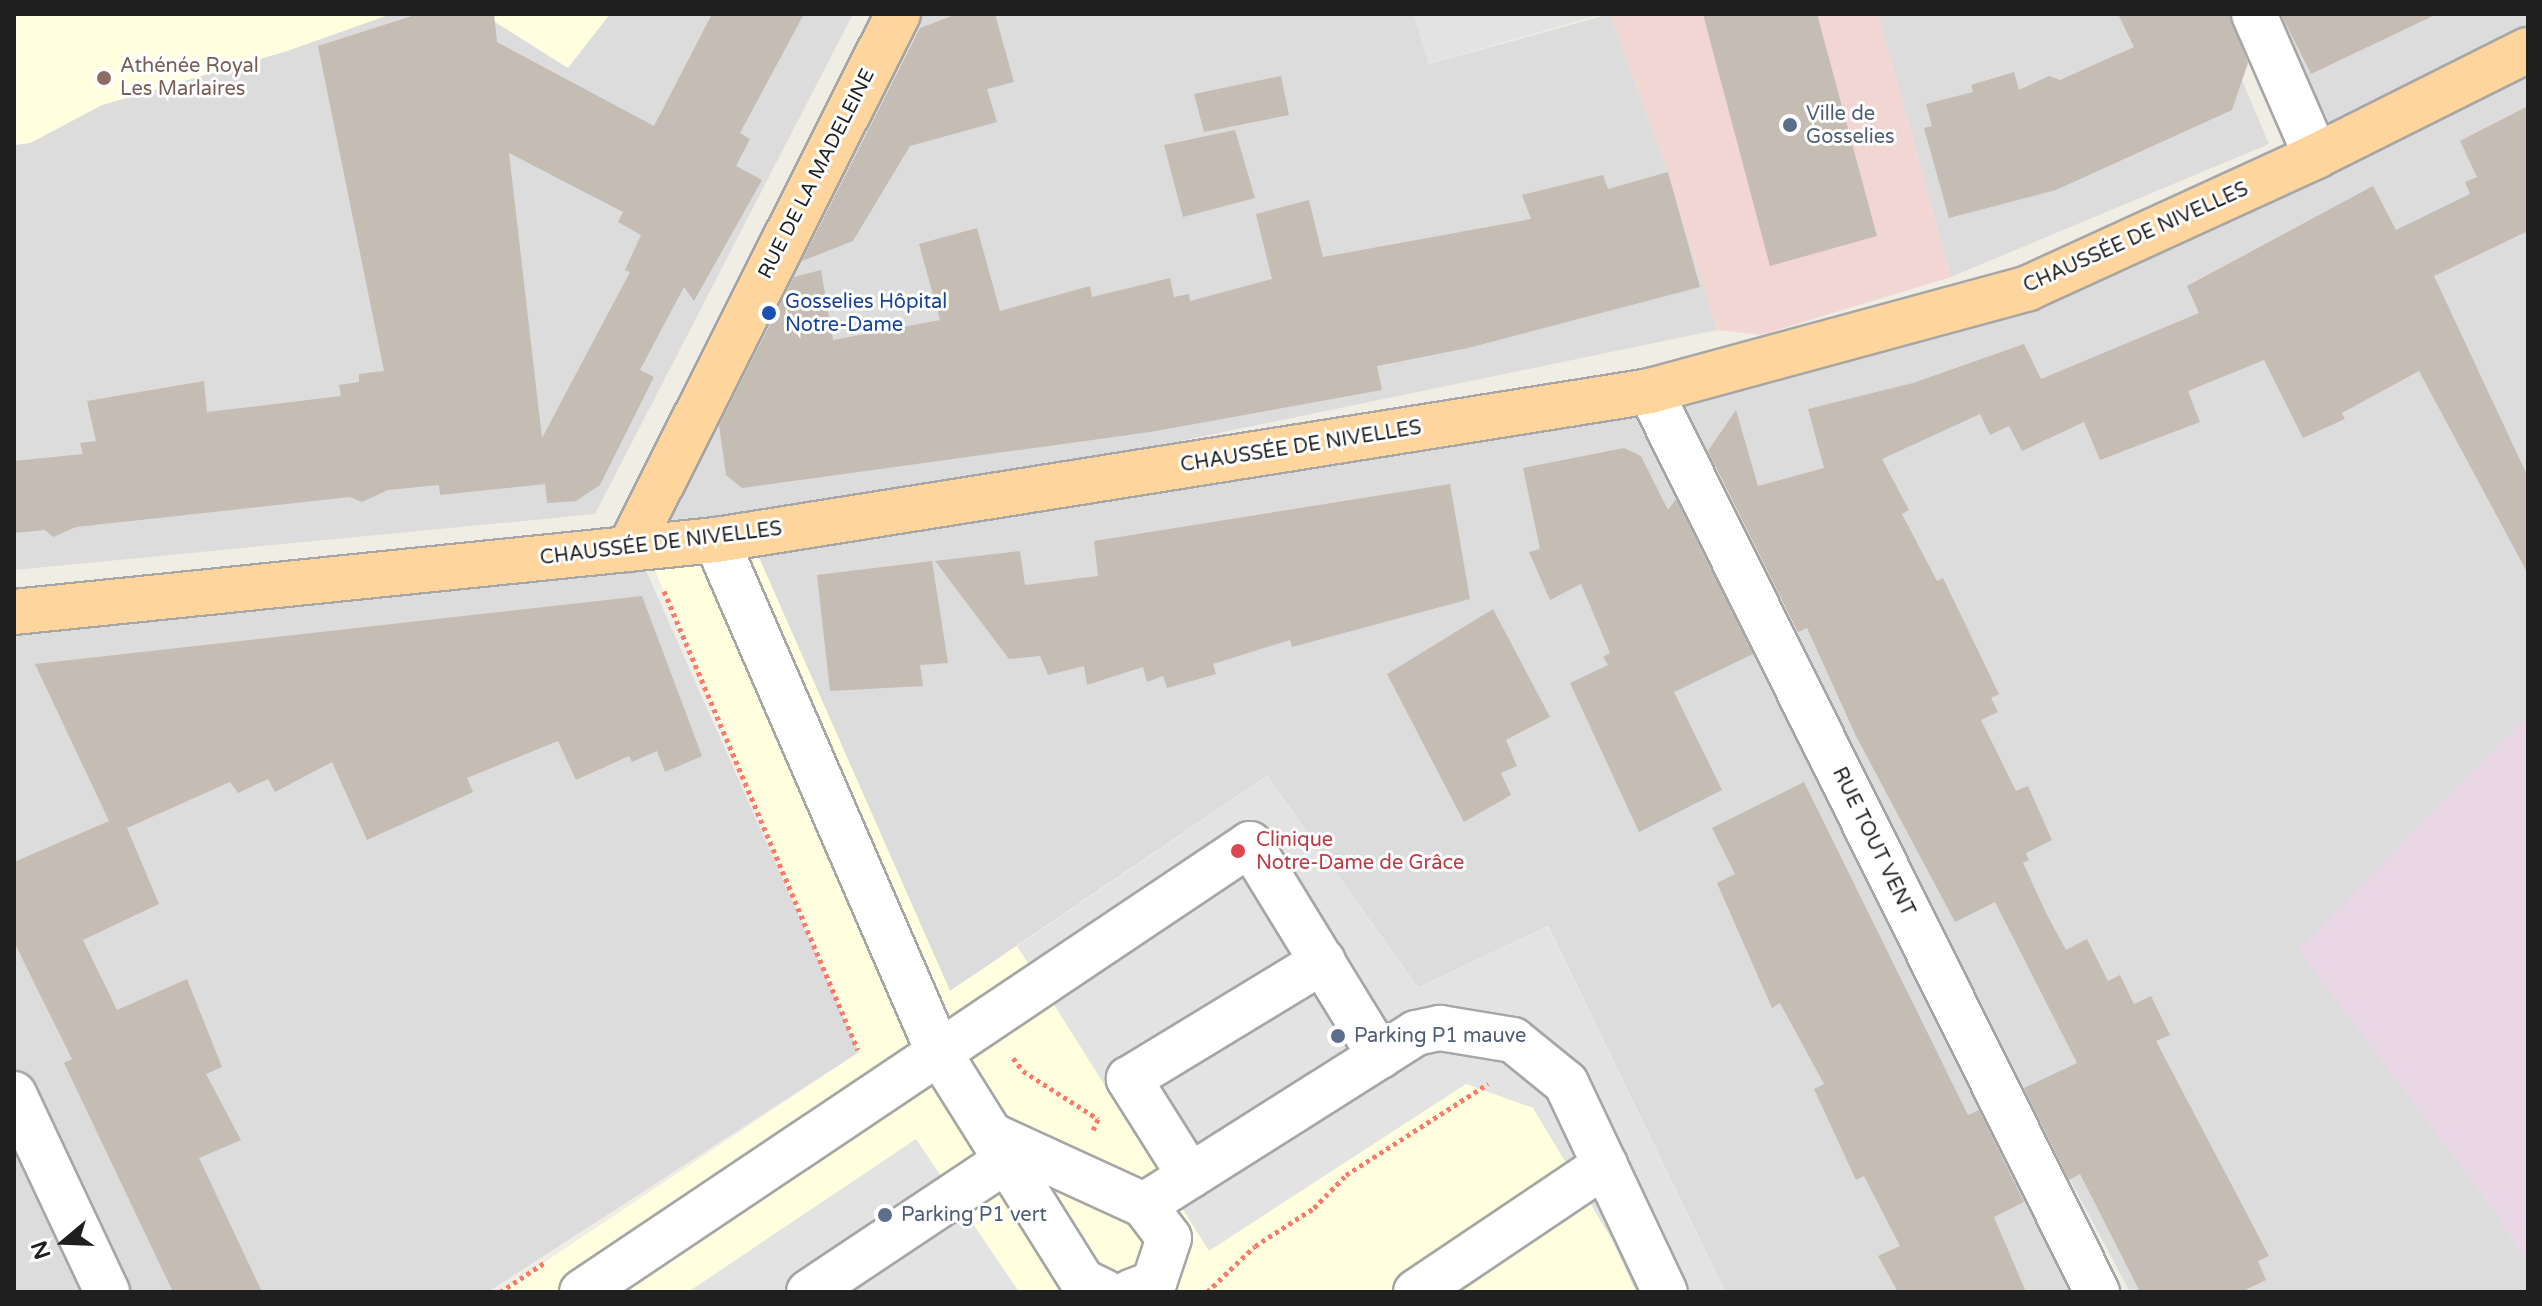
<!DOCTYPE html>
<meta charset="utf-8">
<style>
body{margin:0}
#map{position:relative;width:2542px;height:1306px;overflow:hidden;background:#f0ede5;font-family:"Varela Round",sans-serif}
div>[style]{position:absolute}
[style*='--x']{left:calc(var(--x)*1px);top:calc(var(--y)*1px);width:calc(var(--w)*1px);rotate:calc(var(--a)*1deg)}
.residential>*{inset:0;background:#dddcdc}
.commercial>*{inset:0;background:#f1d6d4}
.industrial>*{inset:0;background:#e9d7e6}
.education>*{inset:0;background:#ffffdf}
.parking>*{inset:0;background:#e3e3e3}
.building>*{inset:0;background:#c5bcb4}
.path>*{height:5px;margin-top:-2.5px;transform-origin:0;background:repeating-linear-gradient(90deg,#fd7a69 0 4px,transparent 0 8px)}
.roads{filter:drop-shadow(2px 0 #a6a6a6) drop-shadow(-2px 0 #a6a6a6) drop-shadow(0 2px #a6a6a6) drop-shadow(0 -2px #a6a6a6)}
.minor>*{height:44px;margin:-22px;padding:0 22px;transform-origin:22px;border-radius:22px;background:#fff}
.major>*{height:44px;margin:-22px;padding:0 22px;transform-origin:22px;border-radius:22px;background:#fed59c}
.dots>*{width:22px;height:22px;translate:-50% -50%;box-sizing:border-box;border:4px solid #fff;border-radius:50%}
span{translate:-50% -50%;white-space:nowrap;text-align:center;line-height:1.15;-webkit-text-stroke:6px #fff;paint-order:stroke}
.education-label{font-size:20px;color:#785e54}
.left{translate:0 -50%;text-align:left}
.service-label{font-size:20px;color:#4e5e75}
.street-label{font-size:20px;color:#1f1f1f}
.transit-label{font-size:20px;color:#164399}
.health-label{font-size:20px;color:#be3a42}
.frame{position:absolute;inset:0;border:16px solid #1f1f1f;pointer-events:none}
.north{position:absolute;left:24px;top:1202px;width:80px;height:80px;-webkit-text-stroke:6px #fff;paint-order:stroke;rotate:251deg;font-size:22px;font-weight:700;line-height:32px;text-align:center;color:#1f1f1f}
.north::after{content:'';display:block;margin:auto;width:28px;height:36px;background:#1f1f1f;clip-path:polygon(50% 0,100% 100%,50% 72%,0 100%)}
</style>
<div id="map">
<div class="residential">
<div style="clip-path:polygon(391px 14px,853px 14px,595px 514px,14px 570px,14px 145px,30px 143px,102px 105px,287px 51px)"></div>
<div style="clip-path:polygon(907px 14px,1414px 14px,1429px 64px,1610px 14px,1668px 173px,1717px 330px,688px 543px,629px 549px)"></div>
<div style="clip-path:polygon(1878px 14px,2214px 14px,2269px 144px,1951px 277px)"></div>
<div style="clip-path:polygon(2258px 14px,2528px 14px,2528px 716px,2299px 950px,2497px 1214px,2528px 1265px,2528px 1292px,2130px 1292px,1669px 428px,2097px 1292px,1725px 1292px,1548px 926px,1418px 988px,1267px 776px,950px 991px,749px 535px,1883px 339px,2316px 156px)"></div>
<div style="clip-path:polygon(640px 557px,859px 1052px,488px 1292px,14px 1292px,14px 626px)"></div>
</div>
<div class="commercial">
<div style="clip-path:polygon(1610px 14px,1878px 14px,1951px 277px,1761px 335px,1717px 330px,1668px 173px)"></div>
</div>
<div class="industrial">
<div style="clip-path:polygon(2528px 716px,2528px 1265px,2497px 1214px,2298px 950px)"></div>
</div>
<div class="education">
<div style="clip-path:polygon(14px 14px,391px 14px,287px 51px,102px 105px,30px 143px,14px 145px)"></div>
<div style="clip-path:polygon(482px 14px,610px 14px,568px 68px)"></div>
<div style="clip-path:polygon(749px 535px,950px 991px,1267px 776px,1418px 988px,1548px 926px,1725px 1292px,500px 1292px,859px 1052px,654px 568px)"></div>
</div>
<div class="parking">
<div style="clip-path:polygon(1414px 14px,1602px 14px,1428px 64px)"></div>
<div style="clip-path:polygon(1267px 776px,1418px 988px,1548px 926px,1725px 1292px,1636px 1292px,1612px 1240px,1533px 1108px,1466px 1084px,1209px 1251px,1017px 946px)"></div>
<div style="clip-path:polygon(916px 1139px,1019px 1292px,688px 1292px)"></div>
</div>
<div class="building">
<div style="clip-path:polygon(evenodd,418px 14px,494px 14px,497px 42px,654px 126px,712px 14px,804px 14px,740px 133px,750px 139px,736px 166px,762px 180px,694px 301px,684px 287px,640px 370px,654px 377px,600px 485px,576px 501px,547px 503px,545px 484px,440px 495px,439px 485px,388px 490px,362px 502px,350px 497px,76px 527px,53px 537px,45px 530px,14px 533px,14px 461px,83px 454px,80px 443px,96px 441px,87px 401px,204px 381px,207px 412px,341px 396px,339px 385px,359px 382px,359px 374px,384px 371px,318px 46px,418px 14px,509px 153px,623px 212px,618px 222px,641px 235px,625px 270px,630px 272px,542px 438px,509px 153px)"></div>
<div style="clip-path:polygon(957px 14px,995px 14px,1014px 82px,987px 89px,997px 122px,910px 146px,853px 241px,802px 261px,920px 28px)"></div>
<div style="clip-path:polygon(1703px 14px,1817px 14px,1877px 236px,1770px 266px)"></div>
<div style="clip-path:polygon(2118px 14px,2229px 14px,2248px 63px,2232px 110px,2056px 190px,1949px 218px,1924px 128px,1932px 126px,1926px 104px,1973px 92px,1971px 85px,2014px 72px,2019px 90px,2049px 76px,2060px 80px,2134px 47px)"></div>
<div style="clip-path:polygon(2281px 14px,2437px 14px,2311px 74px)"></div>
<div style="clip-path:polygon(1281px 76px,1289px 115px,1204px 132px,1194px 94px)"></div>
<div style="clip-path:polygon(2528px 106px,2528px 231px,2434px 276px,2528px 477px,2528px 574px,2419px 371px,2342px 413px,2345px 419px,2303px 438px,2264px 360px,2188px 391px,2200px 422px,2100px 460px,2084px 422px,2022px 451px,2009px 426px,1990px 435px,1980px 414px,1882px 459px,1909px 510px,1902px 514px,1937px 581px,1943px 578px,1999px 694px,1991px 698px,1998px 712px,1981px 720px,2016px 791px,2028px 786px,2052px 840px,2026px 853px,2029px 860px,2023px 863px,2047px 915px,2066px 950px,2087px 939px,2108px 981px,2120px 975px,2134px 1004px,2151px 996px,2170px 1035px,2156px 1041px,2269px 1256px,2258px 1261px,2266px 1280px,2241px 1292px,2140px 1292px,2080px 1174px,2069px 1180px,2024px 1088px,2077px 1063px,1995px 902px,1955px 922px,1856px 736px,1807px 628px,1798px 632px,1708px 451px,1736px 410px,1758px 486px,1824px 468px,1808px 409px,1913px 383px,2024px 344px,2041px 379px,2199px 313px,2187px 286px,2373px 186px,2396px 230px,2470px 194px,2465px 182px,2477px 177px,2460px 141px)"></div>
<div style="clip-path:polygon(1235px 130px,1255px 198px,1183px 217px,1164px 145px)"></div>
<div style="clip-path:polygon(1668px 172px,1700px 287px,1468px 348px,1377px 366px,1382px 390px,1150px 432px,742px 488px,726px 475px,719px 425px,794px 277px,821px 270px,833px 340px,940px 320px,919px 244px,977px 228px,1000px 311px,1090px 286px,1092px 297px,1170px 278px,1174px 297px,1189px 294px,1190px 301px,1272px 279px,1256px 214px,1309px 200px,1323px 257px,1531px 219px,1522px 195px,1603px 175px,1608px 189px)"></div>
<div style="clip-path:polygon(1624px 448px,1641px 456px,1668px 510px,1676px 499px,1753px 654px,1674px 692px,1722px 790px,1639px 832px,1570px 683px,1608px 665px,1603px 657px,1610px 653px,1581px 584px,1550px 600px,1529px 552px,1540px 549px,1523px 468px)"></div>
<div style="clip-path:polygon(1450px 484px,1470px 599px,1292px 647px,1290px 640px,1213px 664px,1216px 674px,1167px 688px,1163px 676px,1147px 682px,1143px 667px,1087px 685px,1084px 666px,1048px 675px,1040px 656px,1009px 659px,935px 561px,1020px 551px,1025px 585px,1098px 576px,1094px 541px)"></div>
<div style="clip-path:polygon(932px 561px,948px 663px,920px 665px,923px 686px,830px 691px,817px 575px)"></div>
<div style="clip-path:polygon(642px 596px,702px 756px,665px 772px,657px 751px,632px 762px,629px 756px,576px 780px,558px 741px,467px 778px,473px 792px,367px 840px,332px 762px,275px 792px,268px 779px,238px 793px,230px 782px,127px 828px,159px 904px,83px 940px,117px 1010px,187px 979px,222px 1067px,206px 1074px,241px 1140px,199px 1158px,262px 1292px,173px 1292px,64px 1063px,72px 1059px,14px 942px,14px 862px,109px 821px,35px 664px)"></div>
<div style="clip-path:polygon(1493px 609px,1550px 717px,1506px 740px,1517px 766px,1501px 773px,1511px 795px,1464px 822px,1387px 674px)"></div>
<div style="clip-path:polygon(1804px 782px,1968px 1115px,1979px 1110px,2024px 1202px,1994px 1217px,2026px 1292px,1898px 1292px,1878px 1256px,1900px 1246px,1864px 1176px,1856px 1180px,1814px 1089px,1824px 1084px,1780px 1003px,1772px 1008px,1717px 883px,1735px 874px,1712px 828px)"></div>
</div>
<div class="path">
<div style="--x:664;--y:591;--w:498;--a:67.1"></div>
<div style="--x:1013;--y:1058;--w:16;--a:52"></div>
<div style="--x:1023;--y:1071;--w:89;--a:32.6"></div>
<div style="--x:1098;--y:1119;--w:12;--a:114"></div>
<div style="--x:500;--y:1292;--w:53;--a:-33.4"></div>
<div style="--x:1207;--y:1292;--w:66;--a:-43.8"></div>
<div style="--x:1255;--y:1246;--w:70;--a:-32.8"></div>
<div style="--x:1314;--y:1208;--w:46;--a:-45.9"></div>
<div style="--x:1346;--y:1175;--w:169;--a:-32.7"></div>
</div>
<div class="roads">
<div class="minor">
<div style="--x:2254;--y:14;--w:155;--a:66.4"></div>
<div style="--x:1650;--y:391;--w:1006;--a:63.61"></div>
<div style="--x:716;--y:540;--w:557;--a:66.52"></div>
<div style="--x:938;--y:1051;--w:271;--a:57.9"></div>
<div style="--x:1082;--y:1281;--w:25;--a:26"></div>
<div style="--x:14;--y:1094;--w:219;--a:64.8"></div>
<div style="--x:991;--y:1135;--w:168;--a:24.6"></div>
<div style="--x:1144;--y:1205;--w:41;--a:52.9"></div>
<div style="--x:1169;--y:1238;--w:47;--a:108.4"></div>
<div style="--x:1154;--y:1283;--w:25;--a:159"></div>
<div style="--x:1190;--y:1176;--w:115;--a:-122.2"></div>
<div style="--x:1129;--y:1079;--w:227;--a:-31.3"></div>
<div style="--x:1144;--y:1205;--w:322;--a:-32.3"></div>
<div style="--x:1416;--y:1033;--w:25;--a:-12"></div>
<div style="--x:1440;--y:1028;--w:74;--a:9.3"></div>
<div style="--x:1513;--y:1040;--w:68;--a:39.1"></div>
<div style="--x:1566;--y:1083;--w:231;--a:64.7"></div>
<div style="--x:582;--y:1292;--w:804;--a:-33.85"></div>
<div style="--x:1250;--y:844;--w:249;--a:58.5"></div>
<div style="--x:809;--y:1292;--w:238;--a:-33.7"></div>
<div style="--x:1416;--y:1292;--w:228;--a:-33.9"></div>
</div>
<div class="major">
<div style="--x:629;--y:549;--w:599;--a:-63.31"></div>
<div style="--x:14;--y:612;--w:706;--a:-5.86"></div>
<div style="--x:716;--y:540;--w:946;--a:-9.06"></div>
<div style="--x:1650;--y:391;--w:392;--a:-15.2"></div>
<div style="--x:2028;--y:288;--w:317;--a:-24.6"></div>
<div style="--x:2316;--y:156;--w:237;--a:-26.6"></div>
</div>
</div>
<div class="dots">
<div style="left:104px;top:78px;background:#8d6e63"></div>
<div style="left:1790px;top:125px;background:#5c6f8a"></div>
<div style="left:769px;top:313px;background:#1a4fb4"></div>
<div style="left:1238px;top:851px;background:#e0444e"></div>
<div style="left:1338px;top:1036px;background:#5c6f8a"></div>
<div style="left:885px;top:1215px;background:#5c6f8a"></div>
</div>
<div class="education-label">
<span class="left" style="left:120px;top:78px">Athénée Royal<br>Les Marlaires</span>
</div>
<div class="service-label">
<span class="left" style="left:1806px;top:126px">Ville de<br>Gosselies</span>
<span class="left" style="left:1354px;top:1036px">Parking P1 mauve</span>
<span class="left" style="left:901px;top:1215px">Parking P1 vert</span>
</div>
<div class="street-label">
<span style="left:817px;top:174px;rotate:-63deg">RUE DE LA MADELEINE</span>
<span style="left:2136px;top:238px;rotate:-24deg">CHAUSSÉE DE NIVELLES</span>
<span style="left:1301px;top:447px;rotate:-9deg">CHAUSSÉE DE NIVELLES</span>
<span style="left:661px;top:544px;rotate:-7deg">CHAUSSÉE DE NIVELLES</span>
<span style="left:1873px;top:842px;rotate:64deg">RUE TOUT VENT</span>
</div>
<div class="transit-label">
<span class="left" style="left:785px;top:314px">Gosselies Hôpital<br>Notre-Dame</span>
</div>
<div class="health-label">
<span class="left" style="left:1256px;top:852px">Clinique<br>Notre-Dame de Grâce</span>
</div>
<div class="frame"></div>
<div class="north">N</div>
</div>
